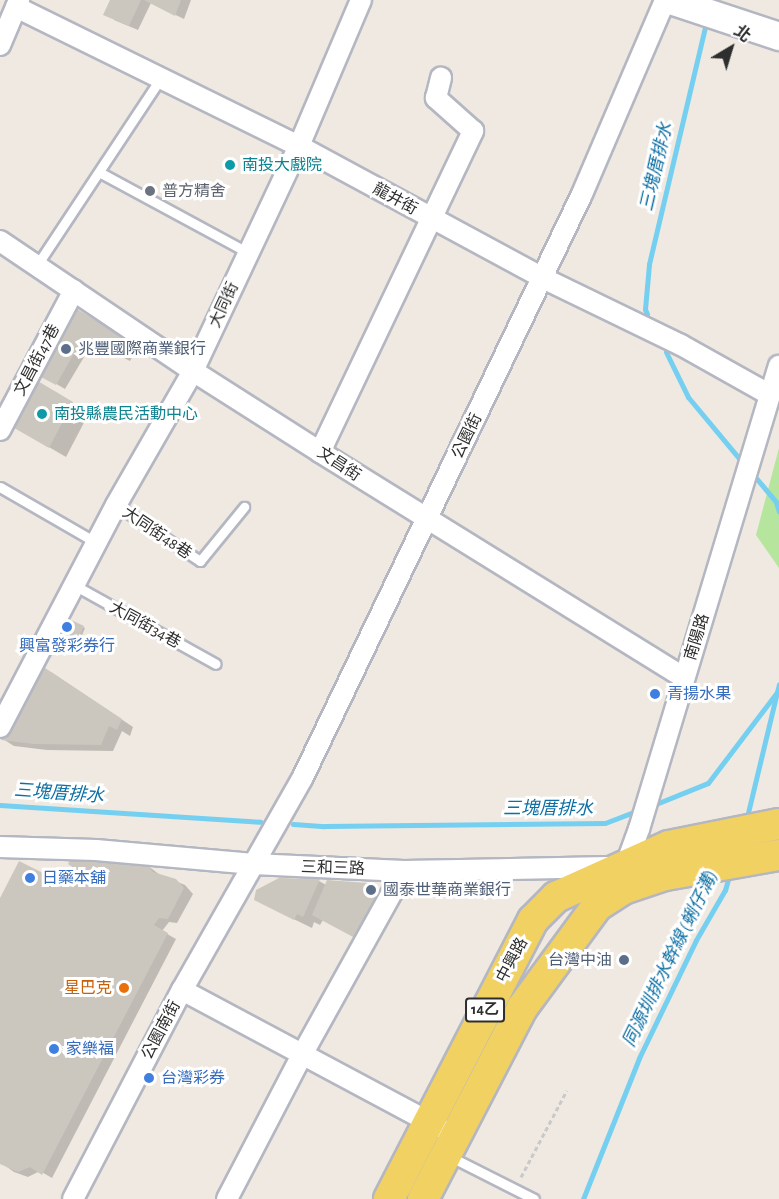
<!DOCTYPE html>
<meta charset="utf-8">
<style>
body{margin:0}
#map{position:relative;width:779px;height:1199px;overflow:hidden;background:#efe9e1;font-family:"Alegreya Sans","Noto Sans TC",sans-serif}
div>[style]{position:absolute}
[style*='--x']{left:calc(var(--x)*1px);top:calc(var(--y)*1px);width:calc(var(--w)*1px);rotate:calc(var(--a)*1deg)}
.green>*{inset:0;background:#b6e59e}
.shadow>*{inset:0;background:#0003}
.stream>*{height:5px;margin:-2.5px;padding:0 2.5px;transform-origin:2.5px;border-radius:2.5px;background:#75cff0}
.building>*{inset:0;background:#cbc7bf}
.path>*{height:3px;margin-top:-1.5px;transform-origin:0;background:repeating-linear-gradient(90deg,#c9c9c9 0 4.5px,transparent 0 7.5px)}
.roads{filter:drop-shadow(2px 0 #b4b7c1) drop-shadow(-2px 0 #b4b7c1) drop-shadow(0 2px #b4b7c1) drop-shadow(0 -2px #b4b7c1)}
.lane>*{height:9px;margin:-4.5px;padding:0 4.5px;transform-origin:4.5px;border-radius:4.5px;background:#fff}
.street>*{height:20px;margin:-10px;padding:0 10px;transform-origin:10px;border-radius:10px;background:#fff}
.secondary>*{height:27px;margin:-13.5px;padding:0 13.5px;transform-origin:13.5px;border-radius:13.5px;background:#fff}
.primary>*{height:30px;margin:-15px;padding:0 15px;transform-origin:15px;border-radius:15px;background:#f2d163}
.dots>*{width:16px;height:16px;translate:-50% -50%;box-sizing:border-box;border:3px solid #fff;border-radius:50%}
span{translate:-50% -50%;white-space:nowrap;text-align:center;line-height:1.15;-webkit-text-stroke:6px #fff;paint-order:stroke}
.shield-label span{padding:2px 4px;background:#fff;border:2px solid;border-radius:4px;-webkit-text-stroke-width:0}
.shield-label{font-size:15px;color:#2e2e2e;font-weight:700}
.culture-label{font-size:16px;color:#0d838f}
.left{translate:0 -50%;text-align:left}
.worship-label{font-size:16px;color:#5b616d}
.street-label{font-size:16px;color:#2e2e2e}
.service-label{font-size:16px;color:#4e5e75}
.right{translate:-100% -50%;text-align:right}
.shop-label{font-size:16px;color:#366cbe}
.food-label{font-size:16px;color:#c56008}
.water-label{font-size:18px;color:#0d6fa3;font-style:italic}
.north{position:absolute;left:701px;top:18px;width:60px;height:60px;-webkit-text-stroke:4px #fff;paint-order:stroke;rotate:38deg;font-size:16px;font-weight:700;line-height:24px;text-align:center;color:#2e2e2e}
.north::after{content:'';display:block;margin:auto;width:21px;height:27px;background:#2e2e2e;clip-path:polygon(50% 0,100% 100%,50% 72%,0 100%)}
</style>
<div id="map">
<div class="green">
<div style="clip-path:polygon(779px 448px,779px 568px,756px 535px)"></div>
</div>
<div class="shadow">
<div style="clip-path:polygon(111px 0,191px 0,184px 19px,151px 3px,138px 30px,114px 20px)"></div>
<div style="clip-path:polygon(78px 311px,138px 347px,130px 361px,93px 342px,65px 389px,41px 375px)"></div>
<div style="clip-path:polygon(54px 391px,89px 413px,66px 457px,11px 425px)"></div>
<div style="clip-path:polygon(70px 621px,85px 628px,80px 640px,65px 631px)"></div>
<div style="clip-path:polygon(51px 672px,133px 727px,130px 736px,122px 731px,113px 751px,47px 750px,14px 746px,3px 739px)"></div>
<div style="clip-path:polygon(147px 865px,160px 875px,185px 885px,193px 894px,177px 923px,169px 922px,162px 931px,176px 939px,52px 1178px,40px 1171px,28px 1177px,14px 1172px,0 1162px,0 901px,72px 889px)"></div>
<div style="clip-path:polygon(279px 880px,319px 881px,326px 885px,367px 884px,385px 894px,372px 946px,323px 920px,320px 925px,314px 922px,312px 928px,273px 909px)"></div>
</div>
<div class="stream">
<div style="--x:647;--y:314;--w:5;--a:-112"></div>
<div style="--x:645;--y:309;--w:45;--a:-84.9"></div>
<div style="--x:649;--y:264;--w:243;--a:-76.7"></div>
<div style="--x:666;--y:352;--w:50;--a:63.9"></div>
<div style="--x:688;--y:397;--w:86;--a:50.2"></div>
<div style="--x:751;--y:472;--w:39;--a:50"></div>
<div style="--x:776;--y:502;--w:10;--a:73"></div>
<div style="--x:0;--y:805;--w:261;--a:3.7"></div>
<div style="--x:651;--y:806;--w:61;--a:-22"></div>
<div style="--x:708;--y:783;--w:114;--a:-52.8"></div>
<div style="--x:777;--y:692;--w:8;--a:-76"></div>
<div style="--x:746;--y:821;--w:129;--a:-76.5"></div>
<div style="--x:293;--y:824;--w:32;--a:4"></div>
<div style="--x:325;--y:826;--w:280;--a:-0.6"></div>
<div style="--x:605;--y:823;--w:36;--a:-21"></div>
<div style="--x:583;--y:1199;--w:152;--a:-68.3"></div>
<div style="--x:639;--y:1058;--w:131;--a:-64.2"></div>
<div style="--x:696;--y:940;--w:58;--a:-59.9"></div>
<div style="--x:725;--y:890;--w:18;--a:-74"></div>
</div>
<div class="building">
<div style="clip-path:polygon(110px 0,141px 0,129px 26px,103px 15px)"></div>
<div style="clip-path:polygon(144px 0,181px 0,175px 16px)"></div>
<div style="clip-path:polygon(77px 309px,130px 341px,120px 357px,83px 338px,56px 385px,39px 376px)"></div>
<div style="clip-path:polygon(36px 380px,73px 402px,49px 448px,9px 425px)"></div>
<div style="clip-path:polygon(69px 619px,84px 626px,78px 640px,63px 631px)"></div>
<div style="clip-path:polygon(39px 664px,122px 719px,117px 730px,109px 726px,101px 745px,34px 744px,1px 740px)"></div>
<div style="clip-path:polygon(73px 856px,147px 864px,153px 872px,176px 879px,184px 888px,168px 919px,159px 918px,154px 925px,168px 933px,42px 1175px,30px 1167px,18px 1172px,0 1164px,0 898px,19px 861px,71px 887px,80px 872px,68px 864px)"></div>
<div style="clip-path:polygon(279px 878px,320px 879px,303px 917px,297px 914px,294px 920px,254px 900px,256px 890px)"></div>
<div style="clip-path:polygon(327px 880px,367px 883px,377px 893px,355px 938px,312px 915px)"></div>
</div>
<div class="path">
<div style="--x:521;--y:1177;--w:98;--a:-62.1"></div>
</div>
<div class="roads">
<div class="lane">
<div style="--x:99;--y:172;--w:170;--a:28.4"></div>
<div style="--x:37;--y:265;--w:224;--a:-56.5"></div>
<div style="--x:0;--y:487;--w:112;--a:30"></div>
<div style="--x:116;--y:505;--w:101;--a:33.7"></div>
<div style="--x:200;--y:561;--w:70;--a:-50.8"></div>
<div style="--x:74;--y:585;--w:162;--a:29.1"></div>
<div style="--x:449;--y:1156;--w:95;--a:26.8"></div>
</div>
<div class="street">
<div style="--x:16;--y:7;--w:315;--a:26.2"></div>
<div style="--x:299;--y:146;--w:277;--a:28.4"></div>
<div style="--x:543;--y:278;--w:153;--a:25.9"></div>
<div style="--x:681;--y:345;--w:102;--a:29.3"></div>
<div style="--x:0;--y:45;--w:49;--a:-67.1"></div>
<div style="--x:0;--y:241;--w:233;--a:34"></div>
<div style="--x:193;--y:371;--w:151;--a:32.5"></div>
<div style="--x:320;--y:452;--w:428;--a:31.8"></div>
<div style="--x:0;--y:430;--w:158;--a:-62.1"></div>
<div style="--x:320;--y:452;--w:356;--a:-64.5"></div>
<div style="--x:473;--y:131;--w:50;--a:-138.3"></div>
<div style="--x:436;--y:98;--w:21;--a:-76"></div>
<div style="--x:0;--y:727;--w:250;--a:-62.4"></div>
<div style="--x:116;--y:505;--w:155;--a:-60.1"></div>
<div style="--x:193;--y:371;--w:249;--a:-64.8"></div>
<div style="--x:299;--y:146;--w:159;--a:-67"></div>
<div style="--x:0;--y:847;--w:96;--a:1.8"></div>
<div style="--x:96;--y:850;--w:158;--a:5.1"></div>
<div style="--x:253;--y:864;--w:151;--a:2.7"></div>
<div style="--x:404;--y:871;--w:205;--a:-1.1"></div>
<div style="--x:624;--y:870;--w:44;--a:-69.9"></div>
<div style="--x:639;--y:829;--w:484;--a:-73.2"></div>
<div style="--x:182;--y:990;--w:291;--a:28.1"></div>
<div style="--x:73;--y:1199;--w:236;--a:-62.5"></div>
<div style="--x:182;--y:990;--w:243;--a:-60.4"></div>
<div style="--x:302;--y:779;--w:649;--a:-64.42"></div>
<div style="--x:582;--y:194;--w:211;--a:-66.8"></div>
<div style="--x:227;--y:1199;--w:165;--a:-62.5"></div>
<div style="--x:303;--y:1053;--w:208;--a:-61"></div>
</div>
<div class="secondary">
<div style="--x:670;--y:0;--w:115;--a:18.3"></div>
</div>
<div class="primary">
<div style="--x:389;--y:1199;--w:314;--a:-62.7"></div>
<div style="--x:533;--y:920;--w:33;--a:-45"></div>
<div style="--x:556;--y:897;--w:124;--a:-24.3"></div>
<div style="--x:669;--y:846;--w:112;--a:-11.3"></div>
<div style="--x:423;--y:1199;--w:215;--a:-62.6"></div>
<div style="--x:522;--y:1008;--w:127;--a:-53.7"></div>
<div style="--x:597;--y:906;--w:31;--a:-33"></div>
<div style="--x:623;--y:889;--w:44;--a:-18.4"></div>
<div style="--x:665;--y:875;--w:116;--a:-10"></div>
</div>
</div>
<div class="dots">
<div style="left:230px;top:165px;background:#0f9aa8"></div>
<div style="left:150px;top:191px;background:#6b7280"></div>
<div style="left:66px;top:349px;background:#5c6f8a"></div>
<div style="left:42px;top:414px;background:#0f9aa8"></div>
<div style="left:67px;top:627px;background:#3f7fe0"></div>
<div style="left:655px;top:694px;background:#3f7fe0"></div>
<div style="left:30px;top:878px;background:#3f7fe0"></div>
<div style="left:371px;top:890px;background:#5c6f8a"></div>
<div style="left:624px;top:960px;background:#5c6f8a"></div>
<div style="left:124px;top:988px;background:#e8710a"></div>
<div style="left:54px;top:1049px;background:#3f7fe0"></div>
<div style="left:149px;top:1078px;background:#3f7fe0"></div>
</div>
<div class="shield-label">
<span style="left:485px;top:1010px">14乙</span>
</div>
<div class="culture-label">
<span class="left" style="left:242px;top:165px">南投大戲院</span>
<span class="left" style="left:54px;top:414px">南投縣農民活動中心</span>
</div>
<div class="worship-label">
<span class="left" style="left:162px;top:191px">普方精舍</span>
</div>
<div class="street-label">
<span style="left:395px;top:199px;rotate:29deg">龍井街</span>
<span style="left:224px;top:305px;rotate:-65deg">大同街</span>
<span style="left:37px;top:360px;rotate:-62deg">文昌街47巷</span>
<span style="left:467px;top:436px;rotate:-64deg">公園街</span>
<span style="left:339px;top:464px;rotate:33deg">文昌街</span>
<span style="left:157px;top:533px;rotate:34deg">大同街48巷</span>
<span style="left:145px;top:625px;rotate:29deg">大同街34巷</span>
<span style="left:697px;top:637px;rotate:-73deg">南陽路</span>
<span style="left:333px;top:868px;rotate:2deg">三和三路</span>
<span style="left:512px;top:960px;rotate:-62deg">中興路</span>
<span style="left:161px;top:1030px;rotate:-62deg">公園南街</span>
</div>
<div class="service-label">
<span class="left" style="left:78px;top:349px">兆豐國際商業銀行</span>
<span class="left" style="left:383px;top:890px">國泰世華商業銀行</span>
<span class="right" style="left:612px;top:960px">台灣中油</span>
</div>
<div class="shop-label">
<span style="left:67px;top:646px">興富發彩券行</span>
<span class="left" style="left:667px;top:694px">青揚水果</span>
<span class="left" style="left:42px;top:878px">日藥本舖</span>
<span class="left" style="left:66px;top:1049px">家樂福</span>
<span class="left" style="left:161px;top:1078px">台灣彩券</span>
</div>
<div class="food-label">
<span class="right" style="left:112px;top:988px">星巴克</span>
</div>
<div class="water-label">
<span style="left:657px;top:167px;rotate:-77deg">三塊厝排水</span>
<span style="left:59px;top:794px;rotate:4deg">三塊厝排水</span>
<span style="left:548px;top:809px">三塊厝排水</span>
<span style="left:671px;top:959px;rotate:-64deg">同源圳排水幹線 (蜊仔溝)</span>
</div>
<div class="north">北</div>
</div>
